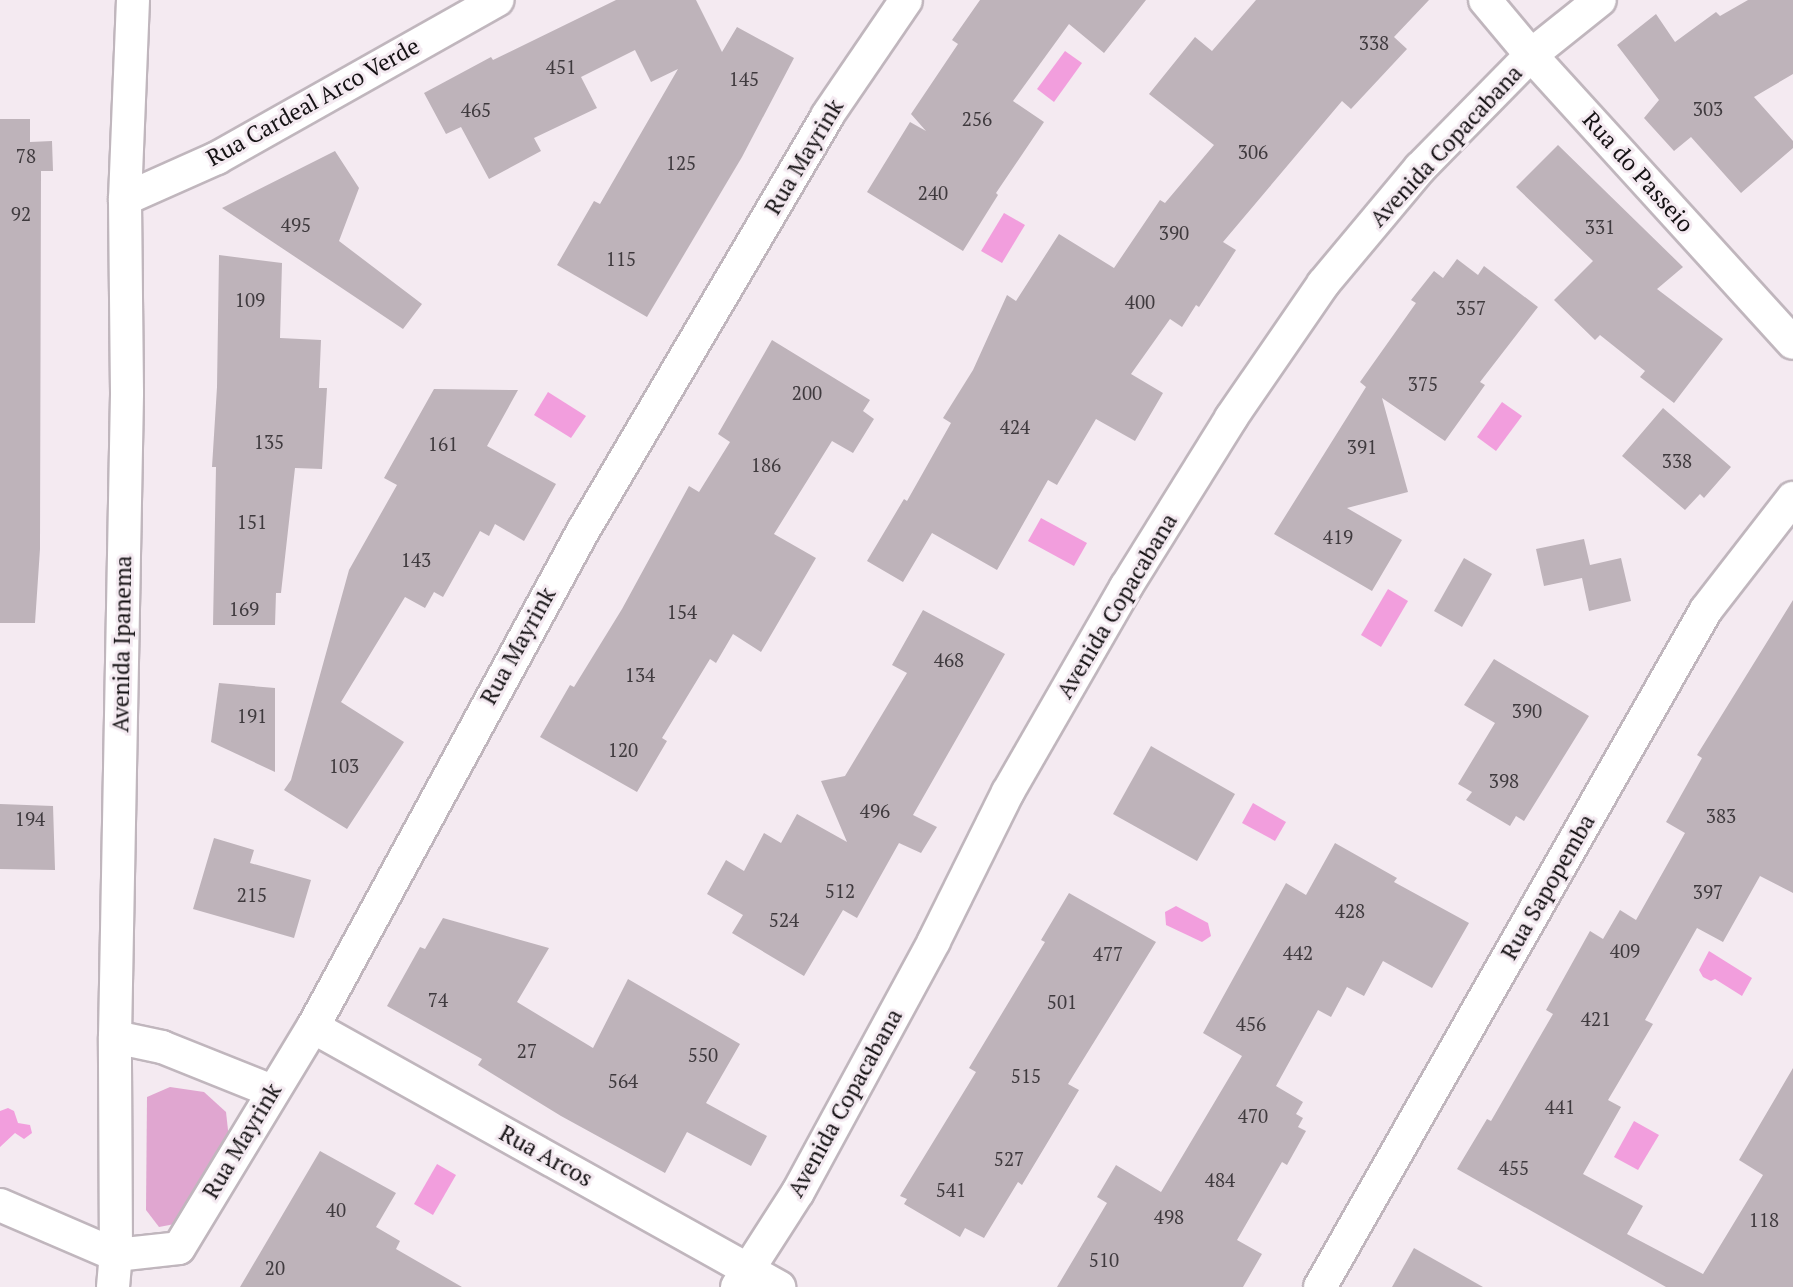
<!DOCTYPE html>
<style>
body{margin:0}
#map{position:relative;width:1793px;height:1287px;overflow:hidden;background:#f4eaf1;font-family:"PT Serif",serif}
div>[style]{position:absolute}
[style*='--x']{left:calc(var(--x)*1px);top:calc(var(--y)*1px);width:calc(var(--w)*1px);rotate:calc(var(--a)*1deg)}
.green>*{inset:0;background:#e0a6d0}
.water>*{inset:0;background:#f29edd}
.building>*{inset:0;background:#beb3ba}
.roads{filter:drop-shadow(2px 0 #c0b6bd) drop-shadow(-2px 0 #c0b6bd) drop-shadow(0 2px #c0b6bd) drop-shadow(0 -2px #c0b6bd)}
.street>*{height:32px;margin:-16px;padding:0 16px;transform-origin:16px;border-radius:16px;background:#fff}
span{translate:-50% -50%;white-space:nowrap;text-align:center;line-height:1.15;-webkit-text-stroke:6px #f4eaf1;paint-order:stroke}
.number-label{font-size:19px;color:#3f3a3e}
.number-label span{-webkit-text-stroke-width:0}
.street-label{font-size:23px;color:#151214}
</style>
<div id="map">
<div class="green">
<div style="clip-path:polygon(170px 1087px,204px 1092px,226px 1112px,229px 1139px,180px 1223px,159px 1227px,146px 1210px,147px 1097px)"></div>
</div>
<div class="water">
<div style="clip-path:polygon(1065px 51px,1082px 63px,1054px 102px,1037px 89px)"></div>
<div style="clip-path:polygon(1004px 213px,1025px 225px,1002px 263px,981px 251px)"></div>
<div style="clip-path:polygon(548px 392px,586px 416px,571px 438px,534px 415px)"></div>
<div style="clip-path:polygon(1502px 402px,1522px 416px,1496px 451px,1477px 437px)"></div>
<div style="clip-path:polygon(1041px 518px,1087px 543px,1074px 566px,1028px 541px)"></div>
<div style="clip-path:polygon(1388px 589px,1408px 601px,1381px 647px,1361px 635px)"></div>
<div style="clip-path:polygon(1253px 803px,1286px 822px,1275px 841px,1242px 823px)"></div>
<div style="clip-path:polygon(1176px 906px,1208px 923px,1211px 936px,1202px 942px,1166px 925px,1165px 912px)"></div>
<div style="clip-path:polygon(1709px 951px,1752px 978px,1742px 996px,1715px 979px,1711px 981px,1703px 977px,1699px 970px)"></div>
<div style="clip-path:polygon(8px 1108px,14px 1111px,18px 1123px,30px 1125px,32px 1133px,24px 1139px,15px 1133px,0 1147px,0 1111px)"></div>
<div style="clip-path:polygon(1634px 1121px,1659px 1135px,1638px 1170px,1614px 1157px)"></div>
<div style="clip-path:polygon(437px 1164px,456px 1175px,433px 1215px,414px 1204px)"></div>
</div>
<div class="building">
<div style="clip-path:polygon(616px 0,696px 0,722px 52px,737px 27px,794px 58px,742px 157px,647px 317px,557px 265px,594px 201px,600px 204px,678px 69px,651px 82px,635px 50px,581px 77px,597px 108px,534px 138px,541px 151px,489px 179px,461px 127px,446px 134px,424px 93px,491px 57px,493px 60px)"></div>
<div style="clip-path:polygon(980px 0,1146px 0,1104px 53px,1069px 24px,1013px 101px,1044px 122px,996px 193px,998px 195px,963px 251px,867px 192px,910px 122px,926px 131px,911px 114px,958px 44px,952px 40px)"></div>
<div style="clip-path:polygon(1256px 0,1429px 0,1394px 37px,1407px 49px,1351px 109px,1342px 101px,1223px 242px,1236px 250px,1199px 307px,1196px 305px,1182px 327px,1170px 319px,1131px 374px,1163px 393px,1135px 441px,1096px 419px,1057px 485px,1048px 480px,997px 570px,932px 533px,903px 582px,867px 561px,904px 499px,907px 501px,951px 423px,943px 418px,973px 370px,1007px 295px,1016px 301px,1059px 234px,1114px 268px,1160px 200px,1165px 203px,1214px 145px,1149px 94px,1195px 37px,1212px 51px)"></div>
<div style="clip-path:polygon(1748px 0,1793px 0,1793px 74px,1754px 97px,1793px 141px,1793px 148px,1741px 193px,1691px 137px,1674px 151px,1644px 118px,1659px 100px,1617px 45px,1656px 14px,1675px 42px,1716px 12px,1720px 16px)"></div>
<div style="clip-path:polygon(0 119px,30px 119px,30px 142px,52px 141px,53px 171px,41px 171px,40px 549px,35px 623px,0 623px)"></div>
<div style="clip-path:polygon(1558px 145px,1683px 267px,1657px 289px,1723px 339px,1674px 403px,1640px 377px,1645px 371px,1600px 335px,1595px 340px,1554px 300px,1593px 261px,1516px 187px)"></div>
<div style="clip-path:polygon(335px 151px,359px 188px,339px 241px,422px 304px,403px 329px,222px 208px)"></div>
<div style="clip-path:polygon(219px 255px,282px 263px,280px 338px,321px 340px,319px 388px,327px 388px,322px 469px,295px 468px,281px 593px,276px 593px,275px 625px,213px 625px,216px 467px,212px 467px,217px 387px)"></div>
<div style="clip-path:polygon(1457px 259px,1478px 275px,1484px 266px,1538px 307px,1480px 382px,1485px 385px,1445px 441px,1382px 398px,1408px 492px,1347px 508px,1402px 540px,1372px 591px,1274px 534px,1366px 387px,1360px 382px,1416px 303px,1411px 300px,1434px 271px,1443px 278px)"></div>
<div style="clip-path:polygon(772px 340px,870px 400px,863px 411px,874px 419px,853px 453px,832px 441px,774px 534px,816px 558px,761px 652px,733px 634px,716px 663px,710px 659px,662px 738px,667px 741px,637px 792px,540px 737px,570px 685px,574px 687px,622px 609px,689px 486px,699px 492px,730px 442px,718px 434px)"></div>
<div style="clip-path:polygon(434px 389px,518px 390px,487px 446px,556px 484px,524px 541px,495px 524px,489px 536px,480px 531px,443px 597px,434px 592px,425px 608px,405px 597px,341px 702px,404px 742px,347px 829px,284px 790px,291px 780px,349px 570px,397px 485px,384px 478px)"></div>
<div style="clip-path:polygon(1663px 408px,1731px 467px,1704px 498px,1700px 494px,1685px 510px,1622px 456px)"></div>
<div style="clip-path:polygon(1584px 539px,1590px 565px,1621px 558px,1631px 601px,1589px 611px,1582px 578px,1544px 586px,1536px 549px)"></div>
<div style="clip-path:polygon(1464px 558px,1492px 574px,1462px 627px,1434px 611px)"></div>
<div style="clip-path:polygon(1793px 600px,1793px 893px,1760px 876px,1723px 942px,1697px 928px,1645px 1020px,1653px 1024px,1608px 1100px,1621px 1107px,1583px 1174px,1643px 1206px,1627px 1234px,1703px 1274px,1763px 1175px,1739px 1160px,1793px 1068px,1793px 1287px,1666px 1287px,1457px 1169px,1487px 1119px,1491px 1121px,1553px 1014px,1546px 1010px,1590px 931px,1603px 939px,1620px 910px,1636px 920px,1685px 833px,1666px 822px,1702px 758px,1697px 755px)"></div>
<div style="clip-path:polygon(923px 610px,1005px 654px,913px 815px,937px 827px,921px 853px,899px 843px,857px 918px,843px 910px,804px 976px,732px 933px,743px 915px,707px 894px,726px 860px,744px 871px,764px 833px,781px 843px,797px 814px,847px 842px,821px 781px,845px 776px,907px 673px,892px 665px)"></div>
<div style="clip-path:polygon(1494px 659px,1589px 716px,1524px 821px,1516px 816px,1510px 826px,1466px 800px,1472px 792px,1458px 784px,1495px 723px,1464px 705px)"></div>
<div style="clip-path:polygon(219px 683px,275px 688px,275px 772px,211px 742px)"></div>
<div style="clip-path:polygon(1151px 746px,1235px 794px,1197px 861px,1113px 814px)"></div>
<div style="clip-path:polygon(0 804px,53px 806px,55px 870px,0 869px)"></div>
<div style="clip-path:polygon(214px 838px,254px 850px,250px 863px,311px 880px,294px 938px,193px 909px)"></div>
<div style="clip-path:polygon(1335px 843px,1397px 878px,1394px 882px,1469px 923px,1432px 988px,1383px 961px,1364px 996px,1347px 987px,1331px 1017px,1318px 1010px,1276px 1086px,1303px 1102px,1296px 1114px,1303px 1118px,1298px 1127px,1306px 1131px,1287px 1165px,1282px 1162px,1237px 1240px,1262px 1254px,1243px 1287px,1057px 1287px,1107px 1203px,1097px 1197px,1116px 1165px,1161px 1192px,1242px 1056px,1203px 1033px,1286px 883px,1306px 895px)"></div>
<div style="clip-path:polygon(1069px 893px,1156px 942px,1068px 1084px,1079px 1090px,1022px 1185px,1018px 1182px,984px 1238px,965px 1228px,960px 1237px,904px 1204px,907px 1199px,900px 1196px,976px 1072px,969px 1068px,1045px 942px,1041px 940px)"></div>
<div style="clip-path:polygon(443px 918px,549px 948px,517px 1002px,593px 1048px,628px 979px,740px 1044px,706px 1103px,767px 1136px,751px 1166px,687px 1132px,665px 1173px,561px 1116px,478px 1065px,482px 1059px,387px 1006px,420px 947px,425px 949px)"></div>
<div style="clip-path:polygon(320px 1151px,396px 1193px,376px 1227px,400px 1241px,396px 1249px,462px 1287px,240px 1287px)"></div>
<div style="clip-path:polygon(1414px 1248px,1483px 1287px,1392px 1287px)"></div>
</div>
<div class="roads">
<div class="street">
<div style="--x:1485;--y:0;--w:72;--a:50.1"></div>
<div style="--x:1531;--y:55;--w:389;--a:47.7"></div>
<div style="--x:125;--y:199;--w:101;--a:-24"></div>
<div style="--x:217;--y:158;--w:322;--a:-29.4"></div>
<div style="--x:313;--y:1027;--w:534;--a:29.16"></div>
<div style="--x:115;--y:1037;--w:48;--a:12"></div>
<div style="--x:162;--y:1047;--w:118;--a:21.8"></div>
<div style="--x:0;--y:1205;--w:126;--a:23.3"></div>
<div style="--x:116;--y:1255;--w:63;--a:-6.3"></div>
<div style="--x:179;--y:1248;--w:258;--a:-58.8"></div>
<div style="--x:313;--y:1027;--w:565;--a:-61.44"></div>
<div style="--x:583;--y:531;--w:481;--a:-59.5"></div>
<div style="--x:827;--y:116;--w:140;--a:-55.7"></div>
<div style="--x:113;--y:1287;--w:32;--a:-85"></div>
<div style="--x:116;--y:1255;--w:218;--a:-90.3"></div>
<div style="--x:115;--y:1037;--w:644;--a:-88.93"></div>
<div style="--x:127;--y:393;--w:194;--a:-90.6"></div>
<div style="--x:125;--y:199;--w:199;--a:-87.7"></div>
<div style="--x:737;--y:1287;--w:113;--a:-57.3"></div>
<div style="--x:798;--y:1192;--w:285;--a:-61.5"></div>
<div style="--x:934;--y:941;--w:166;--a:-63.6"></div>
<div style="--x:1008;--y:792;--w:237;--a:-60.1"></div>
<div style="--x:1126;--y:587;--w:199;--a:-58.1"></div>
<div style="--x:1231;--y:418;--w:163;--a:-55.5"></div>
<div style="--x:1323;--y:284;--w:151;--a:-50.1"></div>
<div style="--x:1420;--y:168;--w:158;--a:-45.5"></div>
<div style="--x:1531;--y:55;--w:88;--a:-38.6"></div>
<div style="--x:1320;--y:1287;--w:779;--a:-60.31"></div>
<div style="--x:1706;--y:610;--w:142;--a:-52.2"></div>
</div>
</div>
<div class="number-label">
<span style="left:1374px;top:43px">338</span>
<span style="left:561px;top:67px">451</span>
<span style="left:744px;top:79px">145</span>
<span style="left:1708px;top:109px">303</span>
<span style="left:476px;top:110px">465</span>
<span style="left:977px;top:119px">256</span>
<span style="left:1253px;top:152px">306</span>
<span style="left:26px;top:156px">78</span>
<span style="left:681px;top:163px">125</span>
<span style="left:933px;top:193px">240</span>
<span style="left:21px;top:214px">92</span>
<span style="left:296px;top:225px">495</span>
<span style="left:1600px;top:227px">331</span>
<span style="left:1174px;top:233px">390</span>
<span style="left:621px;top:259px">115</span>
<span style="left:250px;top:300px">109</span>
<span style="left:1140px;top:302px">400</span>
<span style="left:1471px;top:308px">357</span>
<span style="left:1423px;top:384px">375</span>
<span style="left:807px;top:393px">200</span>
<span style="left:1015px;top:427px">424</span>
<span style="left:269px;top:442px">135</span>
<span style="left:443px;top:444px">161</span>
<span style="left:1362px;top:447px">391</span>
<span style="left:1677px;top:461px">338</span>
<span style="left:766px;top:465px">186</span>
<span style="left:252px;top:522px">151</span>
<span style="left:1338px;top:537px">419</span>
<span style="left:416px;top:560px">143</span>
<span style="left:244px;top:609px">169</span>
<span style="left:682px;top:612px">154</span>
<span style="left:949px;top:660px">468</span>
<span style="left:640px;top:675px">134</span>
<span style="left:1527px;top:711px">390</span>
<span style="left:252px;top:716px">191</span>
<span style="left:623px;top:750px">120</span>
<span style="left:344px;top:766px">103</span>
<span style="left:1504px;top:781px">398</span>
<span style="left:875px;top:811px">496</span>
<span style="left:1721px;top:816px">383</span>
<span style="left:30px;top:819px">194</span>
<span style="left:840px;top:891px">512</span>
<span style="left:1708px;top:892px">397</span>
<span style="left:252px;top:895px">215</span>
<span style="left:1350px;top:911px">428</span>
<span style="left:784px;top:920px">524</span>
<span style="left:1625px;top:951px">409</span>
<span style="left:1298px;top:953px">442</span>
<span style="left:1108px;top:954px">477</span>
<span style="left:438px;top:1000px">74</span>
<span style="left:1062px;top:1002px">501</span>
<span style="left:1596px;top:1019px">421</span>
<span style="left:1251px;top:1024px">456</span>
<span style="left:527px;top:1051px">27</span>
<span style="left:703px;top:1055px">550</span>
<span style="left:1026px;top:1076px">515</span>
<span style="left:623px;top:1081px">564</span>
<span style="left:1560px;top:1107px">441</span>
<span style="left:1253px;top:1116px">470</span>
<span style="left:1009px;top:1159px">527</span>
<span style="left:1514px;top:1168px">455</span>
<span style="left:1220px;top:1180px">484</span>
<span style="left:951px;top:1190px">541</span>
<span style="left:336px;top:1210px">40</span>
<span style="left:1169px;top:1217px">498</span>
<span style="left:1764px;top:1220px">118</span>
<span style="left:1104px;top:1260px">510</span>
<span style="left:275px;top:1268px">20</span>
</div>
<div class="street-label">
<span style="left:313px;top:102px;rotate:-29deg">Rua Cardeal Arco Verde</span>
<span style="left:1446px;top:146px;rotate:-47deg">Avenida Copacabana</span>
<span style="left:804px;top:157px;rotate:-59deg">Rua Mayrink</span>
<span style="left:1638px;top:172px;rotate:48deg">Rua do Passeio</span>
<span style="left:1117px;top:606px;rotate:-59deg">Avenida Copacabana</span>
<span style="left:122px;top:644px;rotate:-89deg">Avenida Ipanema</span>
<span style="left:518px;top:646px;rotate:-61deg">Rua Mayrink</span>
<span style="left:1548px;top:887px;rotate:-60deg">Rua Sapopemba</span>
<span style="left:845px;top:1103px;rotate:-61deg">Avenida Copacabana</span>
<span style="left:242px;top:1141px;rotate:-59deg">Rua Mayrink</span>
<span style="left:546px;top:1156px;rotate:29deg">Rua Arcos</span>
</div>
</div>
